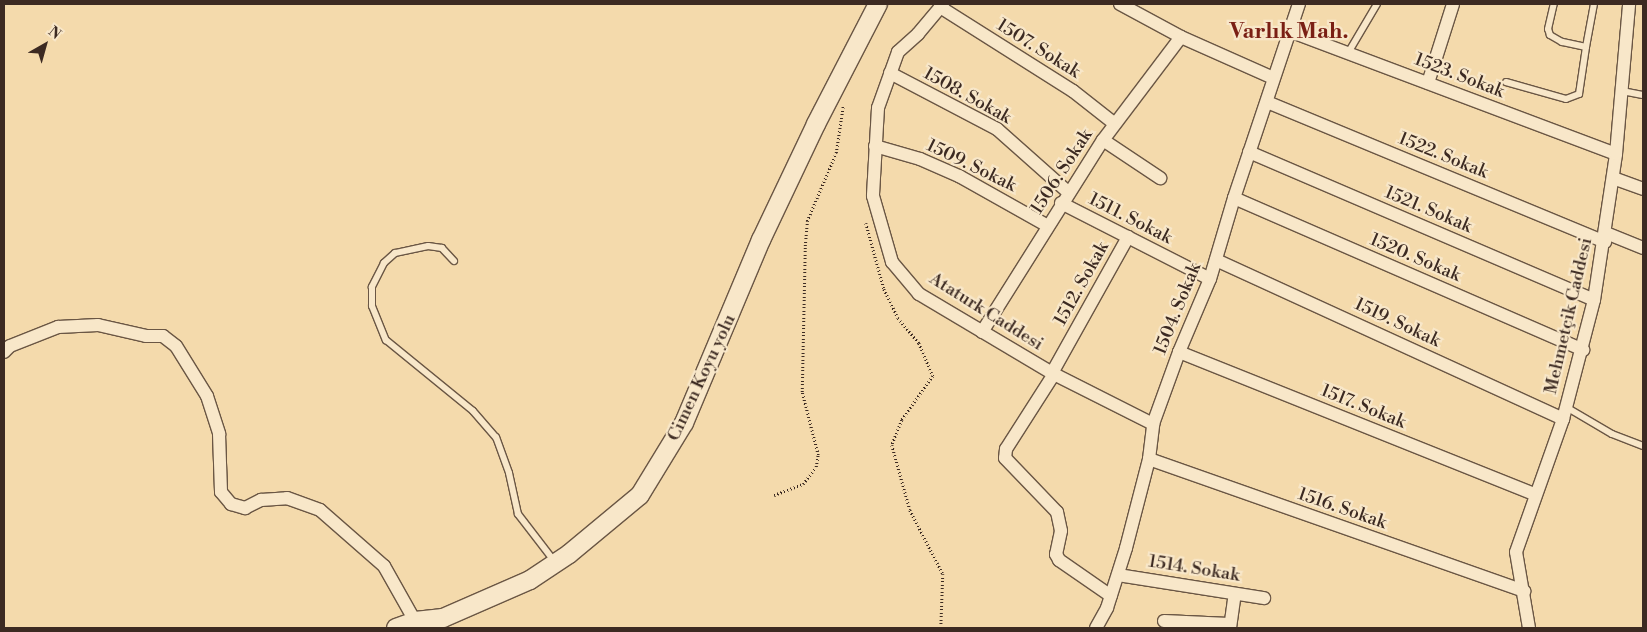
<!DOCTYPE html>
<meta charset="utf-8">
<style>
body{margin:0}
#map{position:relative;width:1647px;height:632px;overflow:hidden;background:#f4daac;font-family:"Libre Bodoni",serif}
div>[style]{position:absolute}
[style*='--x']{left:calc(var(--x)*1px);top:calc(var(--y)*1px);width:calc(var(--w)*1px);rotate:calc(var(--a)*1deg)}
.path>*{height:2.5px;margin-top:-1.25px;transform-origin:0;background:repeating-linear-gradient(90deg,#3c2a22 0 1px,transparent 0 3.5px)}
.roads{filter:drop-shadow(1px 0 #6a5644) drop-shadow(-1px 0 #6a5644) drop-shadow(0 1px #6a5644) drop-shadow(0 -1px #6a5644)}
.lane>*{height:6px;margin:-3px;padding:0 3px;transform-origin:3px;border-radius:3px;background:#f8e7c9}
.street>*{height:12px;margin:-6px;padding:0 6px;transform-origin:6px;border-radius:6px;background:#f8e7c9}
.secondary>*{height:18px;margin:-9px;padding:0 9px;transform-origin:9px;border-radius:9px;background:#f8e7c9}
span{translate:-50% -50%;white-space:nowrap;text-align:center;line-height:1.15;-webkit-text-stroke:4.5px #f8e7c9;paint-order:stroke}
.street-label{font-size:18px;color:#3c2a22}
.district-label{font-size:22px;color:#7a1f14;font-weight:700}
.frame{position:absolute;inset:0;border:5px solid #3c2a22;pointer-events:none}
.north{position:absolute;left:20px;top:20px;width:50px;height:50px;-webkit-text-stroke:4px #f8e7c9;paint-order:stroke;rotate:38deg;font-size:14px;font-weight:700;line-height:20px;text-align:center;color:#3c2a22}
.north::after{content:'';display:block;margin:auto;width:18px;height:22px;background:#3c2a22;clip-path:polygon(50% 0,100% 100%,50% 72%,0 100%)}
</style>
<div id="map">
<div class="path">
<div style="--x:866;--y:223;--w:68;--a:74.7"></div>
<div style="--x:884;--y:289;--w:32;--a:64"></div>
<div style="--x:898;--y:318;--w:33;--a:50"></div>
<div style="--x:919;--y:343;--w:36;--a:67"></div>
<div style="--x:933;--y:376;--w:54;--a:125.2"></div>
<div style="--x:902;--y:420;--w:27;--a:112"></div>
<div style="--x:892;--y:445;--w:67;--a:74.5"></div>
<div style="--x:910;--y:510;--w:72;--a:62.7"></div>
<div style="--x:943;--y:574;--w:54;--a:92.1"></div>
<div style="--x:774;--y:495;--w:31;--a:-21"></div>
<div style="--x:803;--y:484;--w:21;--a:-53"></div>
<div style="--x:816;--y:467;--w:12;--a:-81"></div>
<div style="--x:818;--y:455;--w:65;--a:-104.3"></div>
<div style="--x:802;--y:392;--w:146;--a:-88.8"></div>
<div style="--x:805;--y:246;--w:25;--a:-85"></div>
<div style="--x:807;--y:221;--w:74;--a:-66.9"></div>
<div style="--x:836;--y:153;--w:48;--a:-81.5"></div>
</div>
<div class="roads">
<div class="lane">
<div style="--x:1586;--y:47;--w:44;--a:-79.5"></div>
<div style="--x:1348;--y:53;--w:57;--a:-59.4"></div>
<div style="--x:1506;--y:82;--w:62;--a:15.8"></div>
<div style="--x:1566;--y:99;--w:14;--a:-21"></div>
<div style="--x:1579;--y:94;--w:48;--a:-81.5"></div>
<div style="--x:1586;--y:47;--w:25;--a:-168"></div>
<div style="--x:1562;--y:42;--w:14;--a:-150"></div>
<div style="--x:1550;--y:35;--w:6;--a:-108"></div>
<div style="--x:1548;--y:29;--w:26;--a:-77"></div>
<div style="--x:1622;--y:91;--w:21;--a:11"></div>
<div style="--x:454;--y:261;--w:18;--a:-133"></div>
<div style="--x:442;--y:248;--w:14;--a:-172"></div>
<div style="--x:428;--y:246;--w:34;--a:168"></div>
<div style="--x:395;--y:253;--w:15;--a:138"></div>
<div style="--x:384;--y:263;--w:27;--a:117"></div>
<div style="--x:372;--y:287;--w:19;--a:90"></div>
<div style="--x:372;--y:306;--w:37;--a:68"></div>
<div style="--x:386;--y:340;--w:112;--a:39.2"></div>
<div style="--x:473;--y:411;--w:35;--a:49"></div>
<div style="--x:496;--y:437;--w:38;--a:70"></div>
<div style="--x:509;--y:473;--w:42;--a:77.6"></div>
<div style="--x:518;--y:514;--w:61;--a:52.4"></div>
<div style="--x:1566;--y:407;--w:53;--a:30.4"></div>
<div style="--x:1612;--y:434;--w:33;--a:21"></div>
</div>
<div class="street">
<div style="--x:943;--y:4;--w:39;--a:130"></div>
<div style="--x:918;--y:34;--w:27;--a:138"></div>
<div style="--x:898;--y:52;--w:59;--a:109.7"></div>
<div style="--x:878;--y:108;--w:88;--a:93.3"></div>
<div style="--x:873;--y:196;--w:69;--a:73.9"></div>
<div style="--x:892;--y:262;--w:42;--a:49.8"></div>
<div style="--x:919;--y:294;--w:157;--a:30.7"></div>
<div style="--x:1054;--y:374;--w:111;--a:26.8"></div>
<div style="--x:1120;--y:4;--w:69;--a:28.4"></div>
<div style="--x:1181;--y:37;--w:101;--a:24"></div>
<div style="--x:940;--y:7;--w:157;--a:32.3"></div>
<div style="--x:1073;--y:91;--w:53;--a:38.2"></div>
<div style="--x:1289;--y:31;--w:349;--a:20.6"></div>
<div style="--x:890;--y:73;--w:121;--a:27.6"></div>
<div style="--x:997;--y:129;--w:96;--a:41.6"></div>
<div style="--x:1428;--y:83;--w:83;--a:-72.4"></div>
<div style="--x:1267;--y:102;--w:366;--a:22.5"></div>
<div style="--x:1103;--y:140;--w:69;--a:33.7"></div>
<div style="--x:875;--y:146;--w:47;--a:16.1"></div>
<div style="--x:920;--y:159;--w:43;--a:23.6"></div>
<div style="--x:959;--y:176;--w:102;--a:29.3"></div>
<div style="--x:1249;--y:152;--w:375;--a:23.2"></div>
<div style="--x:1613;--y:178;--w:32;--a:20"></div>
<div style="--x:1234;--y:198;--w:381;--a:23.5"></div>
<div style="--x:1061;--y:203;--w:167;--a:27"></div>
<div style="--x:1606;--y:233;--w:40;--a:22"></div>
<div style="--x:1216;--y:260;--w:382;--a:24.6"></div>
<div style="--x:982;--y:332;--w:227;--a:-57.8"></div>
<div style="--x:1103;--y:140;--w:129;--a:-52.9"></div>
<div style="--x:4;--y:352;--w:8;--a:-45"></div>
<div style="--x:10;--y:346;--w:52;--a:-21.6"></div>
<div style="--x:58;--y:327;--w:40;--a:-2.9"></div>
<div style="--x:98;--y:325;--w:49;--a:12.9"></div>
<div style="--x:146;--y:336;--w:17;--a:0"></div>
<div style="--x:163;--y:336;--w:16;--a:38"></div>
<div style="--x:176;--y:346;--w:59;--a:58.2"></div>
<div style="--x:207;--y:396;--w:40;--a:72"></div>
<div style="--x:219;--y:434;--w:58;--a:88"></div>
<div style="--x:221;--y:492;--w:16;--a:50"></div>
<div style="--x:231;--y:504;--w:15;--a:16"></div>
<div style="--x:245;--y:508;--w:18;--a:-27"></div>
<div style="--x:261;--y:500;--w:26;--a:-4"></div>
<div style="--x:287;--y:498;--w:35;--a:20"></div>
<div style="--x:320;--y:510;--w:85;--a:41.2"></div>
<div style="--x:384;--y:566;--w:63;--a:60.6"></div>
<div style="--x:1179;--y:352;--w:382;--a:21.8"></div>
<div style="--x:1052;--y:373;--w:156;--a:-60.8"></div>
<div style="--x:1054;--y:374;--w:89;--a:122.6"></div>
<div style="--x:1006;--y:449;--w:9;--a:96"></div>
<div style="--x:1005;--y:458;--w:75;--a:46.1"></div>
<div style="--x:1057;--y:512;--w:19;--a:78"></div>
<div style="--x:1061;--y:531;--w:24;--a:102"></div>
<div style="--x:1056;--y:554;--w:7;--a:63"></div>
<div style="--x:1059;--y:560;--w:63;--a:34.7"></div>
<div style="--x:1149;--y:459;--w:398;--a:19.4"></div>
<div style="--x:1118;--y:575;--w:148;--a:9"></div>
<div style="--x:1164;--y:621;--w:65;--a:2.6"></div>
<div style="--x:1096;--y:628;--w:23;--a:-61"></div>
<div style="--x:1107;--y:608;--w:63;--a:-72.4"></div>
<div style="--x:1126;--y:548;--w:92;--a:-75.5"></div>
<div style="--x:1149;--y:459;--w:35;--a:-83"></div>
<div style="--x:1153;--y:424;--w:77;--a:-70.1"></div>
<div style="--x:1179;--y:352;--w:79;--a:-67"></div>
<div style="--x:1210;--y:279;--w:84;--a:-73.5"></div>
<div style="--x:1234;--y:198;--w:205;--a:-71.5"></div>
<div style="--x:1230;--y:628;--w:34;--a:-82"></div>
<div style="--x:1529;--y:628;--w:77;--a:-99.7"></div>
<div style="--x:1516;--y:552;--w:141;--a:-70.5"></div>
<div style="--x:1563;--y:419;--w:123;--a:-75.4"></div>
<div style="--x:1594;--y:300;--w:148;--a:-81.4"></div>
<div style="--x:1616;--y:154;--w:151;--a:-85"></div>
</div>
<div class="secondary">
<div style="--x:396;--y:628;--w:20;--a:-20"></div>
<div style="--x:415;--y:621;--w:28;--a:-6"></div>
<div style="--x:443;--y:618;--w:95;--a:-23.6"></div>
<div style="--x:530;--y:580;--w:47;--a:-33.7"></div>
<div style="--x:569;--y:554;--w:92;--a:-39.7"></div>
<div style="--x:640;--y:495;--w:84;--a:-58.6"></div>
<div style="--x:684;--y:423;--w:199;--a:-67.2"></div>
<div style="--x:761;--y:240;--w:128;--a:-64.6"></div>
<div style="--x:816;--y:124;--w:135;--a:-62.7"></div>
</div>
</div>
<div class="street-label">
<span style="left:1038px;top:49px;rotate:32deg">1507. Sokak</span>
<span style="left:1459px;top:76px;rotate:21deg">1523. Sokak</span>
<span style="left:967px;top:96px;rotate:29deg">1508. Sokak</span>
<span style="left:1443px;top:156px;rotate:22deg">1522. Sokak</span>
<span style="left:971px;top:166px;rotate:26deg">1509. Sokak</span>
<span style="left:1062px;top:172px;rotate:-57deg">1506. Sokak</span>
<span style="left:1428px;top:210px;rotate:23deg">1521. Sokak</span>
<span style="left:1130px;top:219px;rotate:27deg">1511. Sokak</span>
<span style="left:1415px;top:258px;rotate:23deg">1520. Sokak</span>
<span style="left:1082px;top:284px;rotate:-61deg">1512. Sokak</span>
<span style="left:1178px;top:309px;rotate:-68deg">1504. Sokak</span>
<span style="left:986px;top:312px;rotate:32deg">Ataturk Caddesi</span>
<span style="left:1569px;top:316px;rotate:-77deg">Mehmetçik Caddesi</span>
<span style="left:1397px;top:323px;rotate:25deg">1519. Sokak</span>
<span style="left:702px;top:378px;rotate:-65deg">Cimen Koyu yolu</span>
<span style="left:1363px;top:407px;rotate:22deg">1517. Sokak</span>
<span style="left:1342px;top:509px;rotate:19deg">1516. Sokak</span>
<span style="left:1194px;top:569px;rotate:9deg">1514. Sokak</span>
</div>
<div class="district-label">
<span style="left:1289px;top:32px">Varlık Mah.</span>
</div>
<div class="frame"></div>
<div class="north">N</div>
</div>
